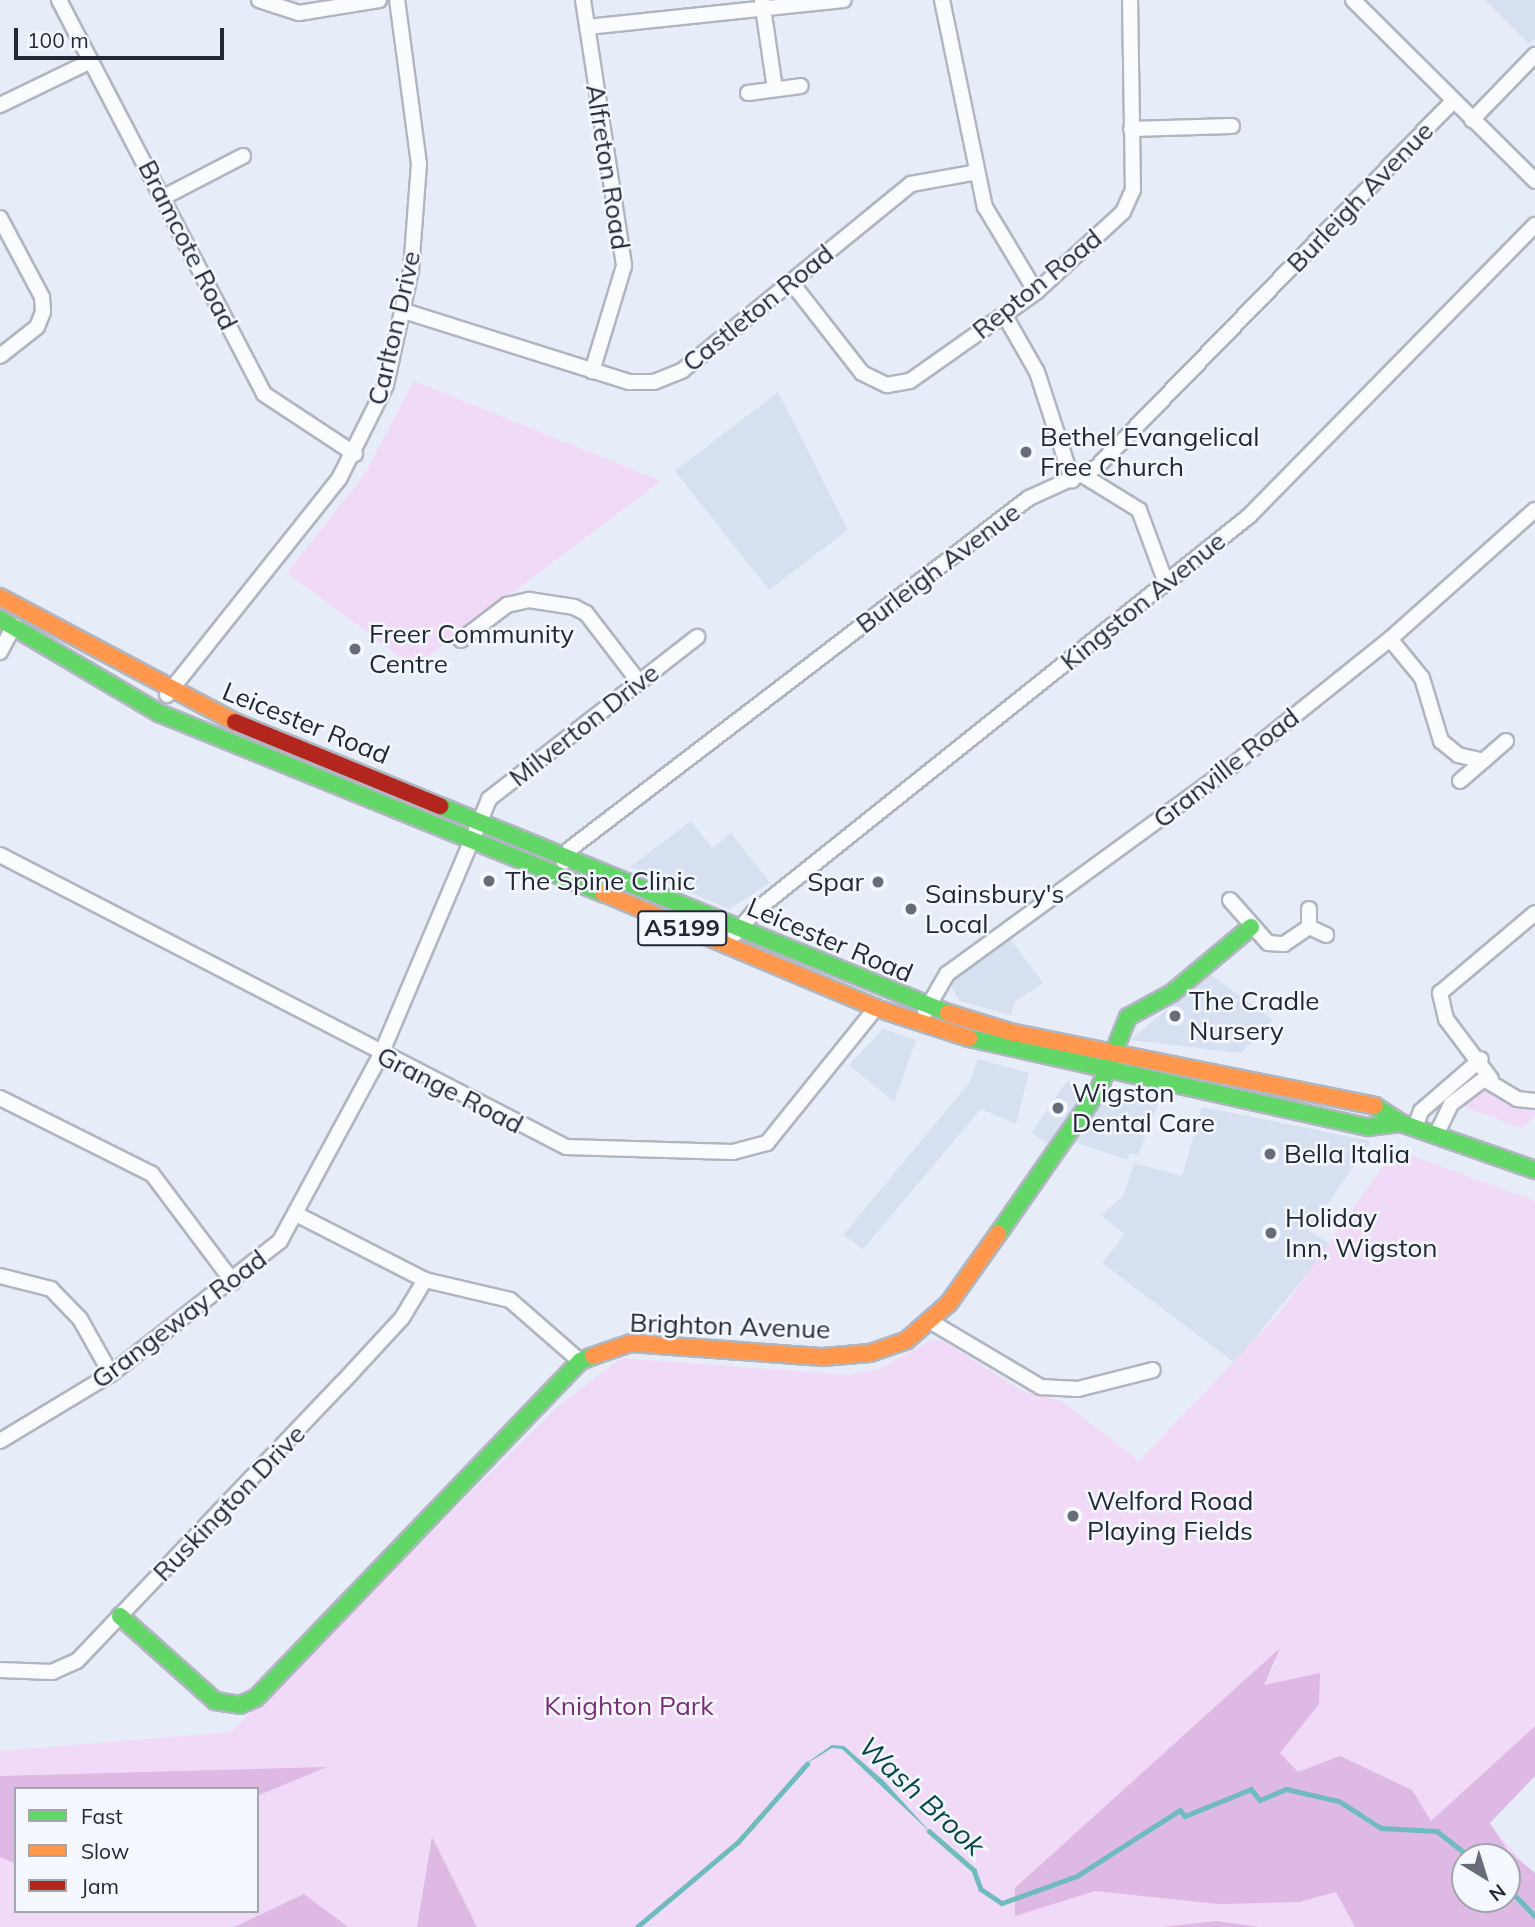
<!DOCTYPE html>
<style>
body{margin:0}
#map{position:relative;width:1535px;height:1927px;overflow:hidden;background:#e7edf8;font-family:Mulish,sans-serif}
div>[style]{position:absolute}
[style*='--x']{left:calc(var(--x)*1px);top:calc(var(--y)*1px);width:calc(var(--w)*1px);rotate:calc(var(--a)*1deg)}
.built>*{inset:0;background:#d6e0f1}
.green>*{inset:0;background:#f1daf7}
.forest>*{inset:0;background:#ddb9e3}
.water>*{inset:0;background:#6fbbbd}
.stream>*{height:4.5px;margin:-2.25px;padding:0 2.25px;transform-origin:2.25px;border-radius:2.25px;background:#6fbbbd}
.roads{filter:drop-shadow(2px 0 #b0b6c0) drop-shadow(-2px 0 #b0b6c0) drop-shadow(0 2px #b0b6c0) drop-shadow(0 -2px #b0b6c0)}
.street>*{height:14px;margin:-7px;padding:0 7px;transform-origin:7px;border-radius:7px;background:#fbfcfe}
.fast>*{height:16px;margin:-8px;padding:0 8px;transform-origin:8px;border-radius:8px;background:#63d668}
.slow>*{height:16px;margin:-8px;padding:0 8px;transform-origin:8px;border-radius:8px;background:#ff974d}
.jam>*{height:16px;margin:-8px;padding:0 8px;transform-origin:8px;border-radius:8px;background:#b3261e}
.dots>*{width:19px;height:19px;translate:-50% -50%;box-sizing:border-box;border:4px solid #f5f9ff;border-radius:50%}
span{translate:-50% -50%;white-space:nowrap;text-align:center;line-height:1.15;-webkit-text-stroke:5px #f5f9ff;paint-order:stroke}
.shield-label span{padding:2px 5px;background:#f5f9ff;border:2px solid;border-radius:5px;-webkit-text-stroke-width:0}
.shield-label{font-size:24px;color:#222833;font-weight:700}
.street-label{font-size:26px;color:#222833}
.poi-label{font-size:26px;color:#222833}
.left{translate:0 -50%;text-align:left}
.right{translate:-100% -50%;text-align:right}
.park-label{font-size:26px;color:#7c2c7c}
.water-label{font-size:28px;color:#064847;font-style:italic}
.legend{position:absolute;left:14px;top:1787px;width:245px;height:126px;box-sizing:border-box;background:#f5f9ff;border:2px solid #a1a5ad;margin:0;padding:9px 12px;list-style:none;font-size:21px;color:#222833}
.legend li{display:flex;align-items:center;gap:14px;height:35px}
.legend b{width:35px;border:2px solid #a1a5ad}
.north{position:absolute;left:1451px;top:1843px;width:70px;height:70px;box-sizing:border-box;background:#f5f9ff;border:2px solid #a1a5ad;border-radius:50%;rotate:142deg;font-size:19px;font-weight:700;line-height:28px;text-align:center;color:#222833}
.north::after{content:'';display:block;margin:auto;width:24px;height:32px;background:#676d78;clip-path:polygon(50% 0,100% 100%,50% 72%,0 100%)}
.scale{position:absolute;left:14px;top:28px;width:210px;height:32px;box-sizing:border-box;border:4px solid #222833;border-top:0;padding-left:9px;font-size:21px;line-height:24px;white-space:nowrap;color:#222833;-webkit-text-stroke:5px #f5f9ff;paint-order:stroke}
</style>
<div id="map">
<div class="built">
<div style="clip-path:polygon(1485px 0,1535px 0,1535px 38px,1529px 44px)"></div>
<div style="clip-path:polygon(778px 392px,848px 530px,769px 590px,675px 471px)"></div>
<div style="clip-path:polygon(691px 821px,712px 848px,731px 833px,770px 883px,729px 909px,630px 867px)"></div>
<div style="clip-path:polygon(1010px 938px,1043px 983px,1015px 1002px,1011px 1015px,959px 1001px,949px 982px)"></div>
<div style="clip-path:polygon(1210px 974px,1273px 1020px,1241px 1053px,1130px 1040px)"></div>
<div style="clip-path:polygon(883px 1029px,916px 1040px,894px 1102px,849px 1065px)"></div>
<div style="clip-path:polygon(978px 1059px,1029px 1073px,1016px 1124px,981px 1109px,863px 1249px,843px 1235px,970px 1082px)"></div>
<div style="clip-path:polygon(1068px 1080px,1085px 1092px,1048px 1144px,1031px 1133px)"></div>
<div style="clip-path:polygon(1136px 1094px,1160px 1098px,1138px 1155px,1129px 1153px,1127px 1160px,1074px 1142px,1106px 1097px)"></div>
<div style="clip-path:polygon(1202px 1107px,1371px 1141px,1309px 1231px,1331px 1244px,1235px 1363px,1102px 1263px,1125px 1234px,1101px 1216px,1124px 1195px,1134px 1163px,1182px 1176px)"></div>
</div>
<div class="green">
<div style="clip-path:polygon(414px 381px,661px 481px,414px 667px,287px 573px,364px 475px)"></div>
<div style="clip-path:polygon(1488px 1087px,1511px 1105px,1535px 1109px,1535px 1116px,1521px 1128px,1462px 1106px)"></div>
<div style="clip-path:polygon(evenodd,1395px 1149px,1535px 1201px,1535px 1726px,1431px 1821px,1489px 1823px,1527px 1867px,1535px 1927px,0 1927px,0 1751px,231px 1732px,557px 1407px,621px 1358px,849px 1375px,879px 1369px,932px 1340px,944px 1341px,1024px 1392px,1062px 1401px,1139px 1461px,1279px 1314px,1395px 1149px,1277px 1661px,1263px 1686px,1319px 1673px,1232px 1703px,1277px 1661px,1395px 1149px,16px 1789px,257px 1789px,257px 1911px,16px 1911px,16px 1789px,1395px 1149px,1465px 1857px,1507px 1857px,1507px 1899px,1465px 1899px,1465px 1857px)"></div>
</div>
<div class="forest">
<div style="clip-path:polygon(evenodd,1280px 1648px,1264px 1685px,1320px 1673px,1319px 1704px,1280px 1753px,1298px 1772px,1340px 1756px,1412px 1790px,1431px 1821px,1535px 1726px,1535px 1776px,1490px 1823px,1508px 1851px,1535px 1873px,1535px 1927px,1355px 1927px,1336px 1892px,1299px 1902px,1218px 1904px,1095px 1891px,1015px 1916px,1015px 1888px,1280px 1648px,1507px 1857px,1507px 1899px,1465px 1899px,1465px 1857px,1507px 1857px)"></div>
<div style="clip-path:polygon(327px 1767px,257px 1796px,257px 1789px,16px 1789px,16px 1864px,0 1857px,0 1776px)"></div>
<div style="clip-path:polygon(432px 1837px,477px 1927px,417px 1927px)"></div>
<div style="clip-path:polygon(304px 1894px,348px 1927px,234px 1927px)"></div>
<div style="clip-path:polygon(1216px 1921px,1259px 1927px,1164px 1927px,1171px 1926px)"></div>
</div>
<div class="water">
<div style="clip-path:polygon(832px 1745px,844px 1746px,884px 1781px,932px 1834px,842px 1749px,832px 1748px,798px 1769px)"></div>
</div>
<div class="stream">
<div style="--x:929;--y:1831;--w:60;--a:40.9"></div>
<div style="--x:974;--y:1870;--w:20;--a:70"></div>
<div style="--x:981;--y:1889;--w:25;--a:34"></div>
<div style="--x:1002;--y:1903;--w:80;--a:-19.8"></div>
<div style="--x:1077;--y:1876;--w:122;--a:-32.7"></div>
<div style="--x:1180;--y:1810;--w:8;--a:50"></div>
<div style="--x:1185;--y:1816;--w:71;--a:-22.2"></div>
<div style="--x:1251;--y:1789;--w:14;--a:51"></div>
<div style="--x:1260;--y:1800;--w:28;--a:-23"></div>
<div style="--x:1286;--y:1789;--w:54;--a:12.8"></div>
<div style="--x:1339;--y:1801;--w:50;--a:32.7"></div>
<div style="--x:1381;--y:1828;--w:56;--a:3.1"></div>
<div style="--x:1437;--y:1831;--w:42;--a:38.2"></div>
<div style="--x:1507;--y:1887;--w:40;--a:46"></div>
<div style="--x:637;--y:1927;--w:132;--a:-40.1"></div>
<div style="--x:738;--y:1842;--w:104;--a:-48.5"></div>
</div>
<div class="roads">
<div class="street">
<div style="--x:59;--y:0;--w:444;--a:62.5"></div>
<div style="--x:264;--y:394;--w:109;--a:33.4"></div>
<div style="--x:259;--y:0;--w:42;--a:18"></div>
<div style="--x:299;--y:13;--w:81;--a:-9.2"></div>
<div style="--x:583;--y:0;--w:269;--a:81.2"></div>
<div style="--x:624;--y:266;--w:110;--a:106.9"></div>
<div style="--x:942;--y:0;--w:211;--a:78.3"></div>
<div style="--x:985;--y:207;--w:99;--a:59"></div>
<div style="--x:1353;--y:0;--w:257;--a:44.8"></div>
<div style="--x:762;--y:1;--w:89;--a:81.6"></div>
<div style="--x:587;--y:27;--w:258;--a:-6"></div>
<div style="--x:748;--y:93;--w:53;--a:-7.5"></div>
<div style="--x:0;--y:105;--w:101;--a:-25.8"></div>
<div style="--x:1472;--y:120;--w:91;--a:-45.9"></div>
<div style="--x:1131;--y:129;--w:101;--a:-1.7"></div>
<div style="--x:164;--y:197;--w:89;--a:-27.4"></div>
<div style="--x:0;--y:218;--w:89;--a:62"></div>
<div style="--x:42;--y:297;--w:15;--a:86"></div>
<div style="--x:43;--y:312;--w:16;--a:112"></div>
<div style="--x:37;--y:327;--w:47;--a:141.9"></div>
<div style="--x:791;--y:282;--w:115;--a:52"></div>
<div style="--x:862;--y:373;--w:28;--a:26"></div>
<div style="--x:887;--y:385;--w:23;--a:-10"></div>
<div style="--x:910;--y:381;--w:154;--a:-35.2"></div>
<div style="--x:1036;--y:292;--w:118;--a:-42.6"></div>
<div style="--x:1123;--y:212;--w:24;--a:-66"></div>
<div style="--x:1133;--y:190;--w:190;--a:-90.9"></div>
<div style="--x:404;--y:311;--w:236;--a:17.5"></div>
<div style="--x:629;--y:382;--w:25;--a:0"></div>
<div style="--x:654;--y:382;--w:31;--a:-22"></div>
<div style="--x:683;--y:370;--w:294;--a:-39.2"></div>
<div style="--x:911;--y:184;--w:67;--a:-10.3"></div>
<div style="--x:1005;--y:316;--w:64;--a:60.3"></div>
<div style="--x:1037;--y:372;--w:114;--a:72"></div>
<div style="--x:1084;--y:476;--w:65;--a:31.7"></div>
<div style="--x:1139;--y:510;--w:78;--a:69.7"></div>
<div style="--x:1390;--y:639;--w:50;--a:50.6"></div>
<div style="--x:1422;--y:678;--w:66;--a:73.2"></div>
<div style="--x:1441;--y:741;--w:22;--a:39"></div>
<div style="--x:1458;--y:755;--w:26;--a:13"></div>
<div style="--x:461;--y:640;--w:58;--a:-37.3"></div>
<div style="--x:507;--y:605;--w:23;--a:-13"></div>
<div style="--x:529;--y:600;--w:46;--a:8.8"></div>
<div style="--x:574;--y:607;--w:13;--a:27"></div>
<div style="--x:586;--y:613;--w:87;--a:52.5"></div>
<div style="--x:0;--y:652;--w:30;--a:-62"></div>
<div style="--x:167;--y:695;--w:276;--a:-51.5"></div>
<div style="--x:339;--y:479;--w:105;--a:-63.4"></div>
<div style="--x:386;--y:385;--w:118;--a:-77.7"></div>
<div style="--x:411;--y:270;--w:106;--a:-85.7"></div>
<div style="--x:419;--y:164;--w:165;--a:-97.6"></div>
<div style="--x:1460;--y:781;--w:61;--a:-41"></div>
<div style="--x:0;--y:855;--w:637;--a:27.29"></div>
<div style="--x:566;--y:1147;--w:167;--a:1.7"></div>
<div style="--x:733;--y:1152;--w:35;--a:-15"></div>
<div style="--x:767;--y:1143;--w:174;--a:-51.1"></div>
<div style="--x:564;--y:862;--w:14;--a:-65"></div>
<div style="--x:570;--y:849;--w:578;--a:-37.41"></div>
<div style="--x:1029;--y:498;--w:75;--a:-24.5"></div>
<div style="--x:1097;--y:467;--w:511;--a:-45.79"></div>
<div style="--x:1230;--y:900;--w:57;--a:48.5"></div>
<div style="--x:1268;--y:943;--w:16;--a:4"></div>
<div style="--x:1284;--y:944;--w:30;--a:-34"></div>
<div style="--x:1309;--y:909;--w:18;--a:90"></div>
<div style="--x:1309;--y:927;--w:19;--a:25"></div>
<div style="--x:735;--y:934;--w:29;--a:-49"></div>
<div style="--x:754;--y:912;--w:634;--a:-38.66"></div>
<div style="--x:1249;--y:516;--w:408;--a:-45.5"></div>
<div style="--x:925;--y:1012;--w:44;--a:-59.9"></div>
<div style="--x:947;--y:974;--w:336;--a:-36.1"></div>
<div style="--x:1219;--y:776;--w:219;--a:-38.7"></div>
<div style="--x:1390;--y:639;--w:194;--a:-41.7"></div>
<div style="--x:1491;--y:1079;--w:75;--a:-126.9"></div>
<div style="--x:1446;--y:1019;--w:27;--a:-103"></div>
<div style="--x:1440;--y:993;--w:124;--a:-40.1"></div>
<div style="--x:0;--y:1098;--w:170;--a:26.6"></div>
<div style="--x:152;--y:1174;--w:135;--a:53.1"></div>
<div style="--x:1415;--y:1127;--w:17;--a:-69"></div>
<div style="--x:1421;--y:1111;--w:79;--a:-40.9"></div>
<div style="--x:1437;--y:1133;--w:32;--a:-64"></div>
<div style="--x:1451;--y:1104;--w:41;--a:-37.1"></div>
<div style="--x:1484;--y:1079;--w:39;--a:31"></div>
<div style="--x:1517;--y:1099;--w:18;--a:6"></div>
<div style="--x:296;--y:1214;--w:145;--a:27.1"></div>
<div style="--x:425;--y:1280;--w:87;--a:13.2"></div>
<div style="--x:510;--y:1300;--w:93;--a:41.1"></div>
<div style="--x:0;--y:1276;--w:53;--a:14.3"></div>
<div style="--x:51;--y:1289;--w:42;--a:46"></div>
<div style="--x:80;--y:1319;--w:63;--a:60.6"></div>
<div style="--x:933;--y:1323;--w:126;--a:30.7"></div>
<div style="--x:1041;--y:1387;--w:37;--a:3"></div>
<div style="--x:1078;--y:1389;--w:77;--a:-14.2"></div>
<div style="--x:0;--y:1441;--w:130;--a:-31.1"></div>
<div style="--x:111;--y:1374;--w:215;--a:-38.2"></div>
<div style="--x:280;--y:1241;--w:213;--a:-61.6"></div>
<div style="--x:381;--y:1054;--w:277;--a:-67"></div>
<div style="--x:489;--y:799;--w:264;--a:-37.9"></div>
<div style="--x:0;--y:1670;--w:52;--a:2.2"></div>
<div style="--x:52;--y:1672;--w:27;--a:-24"></div>
<div style="--x:77;--y:1661;--w:385;--a:-46.4"></div>
<div style="--x:343;--y:1382;--w:87;--a:-47.3"></div>
<div style="--x:402;--y:1318;--w:44;--a:-58.8"></div>
</div>
<div class="fast">
<div style="--x:0;--y:619;--w:185;--a:30.6"></div>
<div style="--x:159;--y:713;--w:479;--a:22.1"></div>
<div style="--x:440;--y:806;--w:549;--a:22.17"></div>
<div style="--x:969;--y:1038;--w:409;--a:12.6"></div>
<div style="--x:1368;--y:1127;--w:33;--a:-7"></div>
<div style="--x:1375;--y:1106;--w:31;--a:33"></div>
<div style="--x:1401;--y:1123;--w:142;--a:19.3"></div>
<div style="--x:998;--y:1234;--w:177;--a:-55.1"></div>
<div style="--x:1099;--y:1089;--w:78;--a:-68.1"></div>
<div style="--x:1128;--y:1017;--w:50;--a:-28.6"></div>
<div style="--x:1172;--y:993;--w:103;--a:-39.9"></div>
<div style="--x:120;--y:1616;--w:127;--a:41.8"></div>
<div style="--x:215;--y:1701;--w:25;--a:9"></div>
<div style="--x:240;--y:1705;--w:17;--a:-24"></div>
<div style="--x:256;--y:1698;--w:467;--a:-46.1"></div>
<div style="--x:580;--y:1361;--w:14;--a:-21"></div>
</div>
<div class="slow">
<div style="--x:0;--y:597;--w:266;--a:28"></div>
<div style="--x:603;--y:893;--w:296;--a:22.8"></div>
<div style="--x:876;--y:1008;--w:98;--a:17.9"></div>
<div style="--x:948;--y:1013;--w:69;--a:16.9"></div>
<div style="--x:1014;--y:1033;--w:368;--a:11.4"></div>
<div style="--x:593;--y:1356;--w:40;--a:-18.9"></div>
<div style="--x:631;--y:1343;--w:193;--a:4.2"></div>
<div style="--x:823;--y:1357;--w:47;--a:-4.9"></div>
<div style="--x:870;--y:1353;--w:39;--a:-19"></div>
<div style="--x:907;--y:1340;--w:56;--a:-41.4"></div>
<div style="--x:949;--y:1303;--w:85;--a:-54.6"></div>
</div>
<div class="jam">
<div style="--x:235;--y:722;--w:222;--a:22.3"></div>
</div>
</div>
<div class="dots">
<div style="left:1026px;top:452px;background:#676d78"></div>
<div style="left:355px;top:649px;background:#676d78"></div>
<div style="left:489px;top:881px;background:#676d78"></div>
<div style="left:878px;top:882px;background:#676d78"></div>
<div style="left:911px;top:909px;background:#676d78"></div>
<div style="left:1175px;top:1016px;background:#676d78"></div>
<div style="left:1058px;top:1108px;background:#676d78"></div>
<div style="left:1270px;top:1154px;background:#676d78"></div>
<div style="left:1271px;top:1233px;background:#676d78"></div>
<div style="left:1073px;top:1516px;background:#676d78"></div>
</div>
<div class="shield-label">
<span style="left:682px;top:928px">A5199</span>
</div>
<div class="street-label">
<span style="left:608px;top:167px;rotate:81deg">Alfreton Road</span>
<span style="left:1360px;top:197px;rotate:-46deg">Burleigh Avenue</span>
<span style="left:188px;top:245px;rotate:63deg">Bramcote Road</span>
<span style="left:1037px;top:284px;rotate:-39deg">Repton Road</span>
<span style="left:758px;top:308px;rotate:-39deg">Castleton Road</span>
<span style="left:394px;top:328px;rotate:-77deg">Carlton Drive</span>
<span style="left:938px;top:568px;rotate:-37deg">Burleigh Avenue</span>
<span style="left:1143px;top:601px;rotate:-39deg">Kingston Avenue</span>
<span style="left:306px;top:723px;rotate:22deg">Leicester Road</span>
<span style="left:584px;top:725px;rotate:-38deg">Milverton Drive</span>
<span style="left:1226px;top:768px;rotate:-38deg">Granville Road</span>
<span style="left:830px;top:940px;rotate:23deg">Leicester Road</span>
<span style="left:450px;top:1090px;rotate:27deg">Grange Road</span>
<span style="left:179px;top:1319px;rotate:-37deg">Grangeway Road</span>
<span style="left:730px;top:1326px;rotate:2deg">Brighton Avenue</span>
<span style="left:229px;top:1503px;rotate:-46deg">Ruskington Drive</span>
</div>
<div class="poi-label">
<span class="left" style="left:1040px;top:452px">Bethel Evangelical<br>Free Church</span>
<span class="left" style="left:369px;top:649px">Freer Community<br>Centre</span>
<span class="left" style="left:505px;top:881px">The Spine Clinic</span>
<span class="right" style="left:864px;top:882px">Spar</span>
<span class="left" style="left:925px;top:909px">Sainsbury's<br>Local</span>
<span class="left" style="left:1189px;top:1016px">The Cradle<br>Nursery</span>
<span class="left" style="left:1072px;top:1108px">Wigston<br>Dental Care</span>
<span class="left" style="left:1284px;top:1154px">Bella Italia</span>
<span class="left" style="left:1285px;top:1233px">Holiday<br>Inn, Wigston</span>
<span class="left" style="left:1087px;top:1516px">Welford Road<br>Playing Fields</span>
</div>
<div class="park-label">
<span style="left:629px;top:1706px">Knighton Park</span>
</div>
<div class="water-label">
<span style="left:922px;top:1796px;rotate:43deg">Wash Brook</span>
</div>
<ul class="legend">
<li><b style="height:9px;background:#63d668"></b>Fast</li>
<li><b style="height:9px;background:#ff974d"></b>Slow</li>
<li><b style="height:9px;background:#b3261e"></b>Jam</li>
</ul>
<div class="north">N</div>
<div class="scale">100 m</div>
</div>
